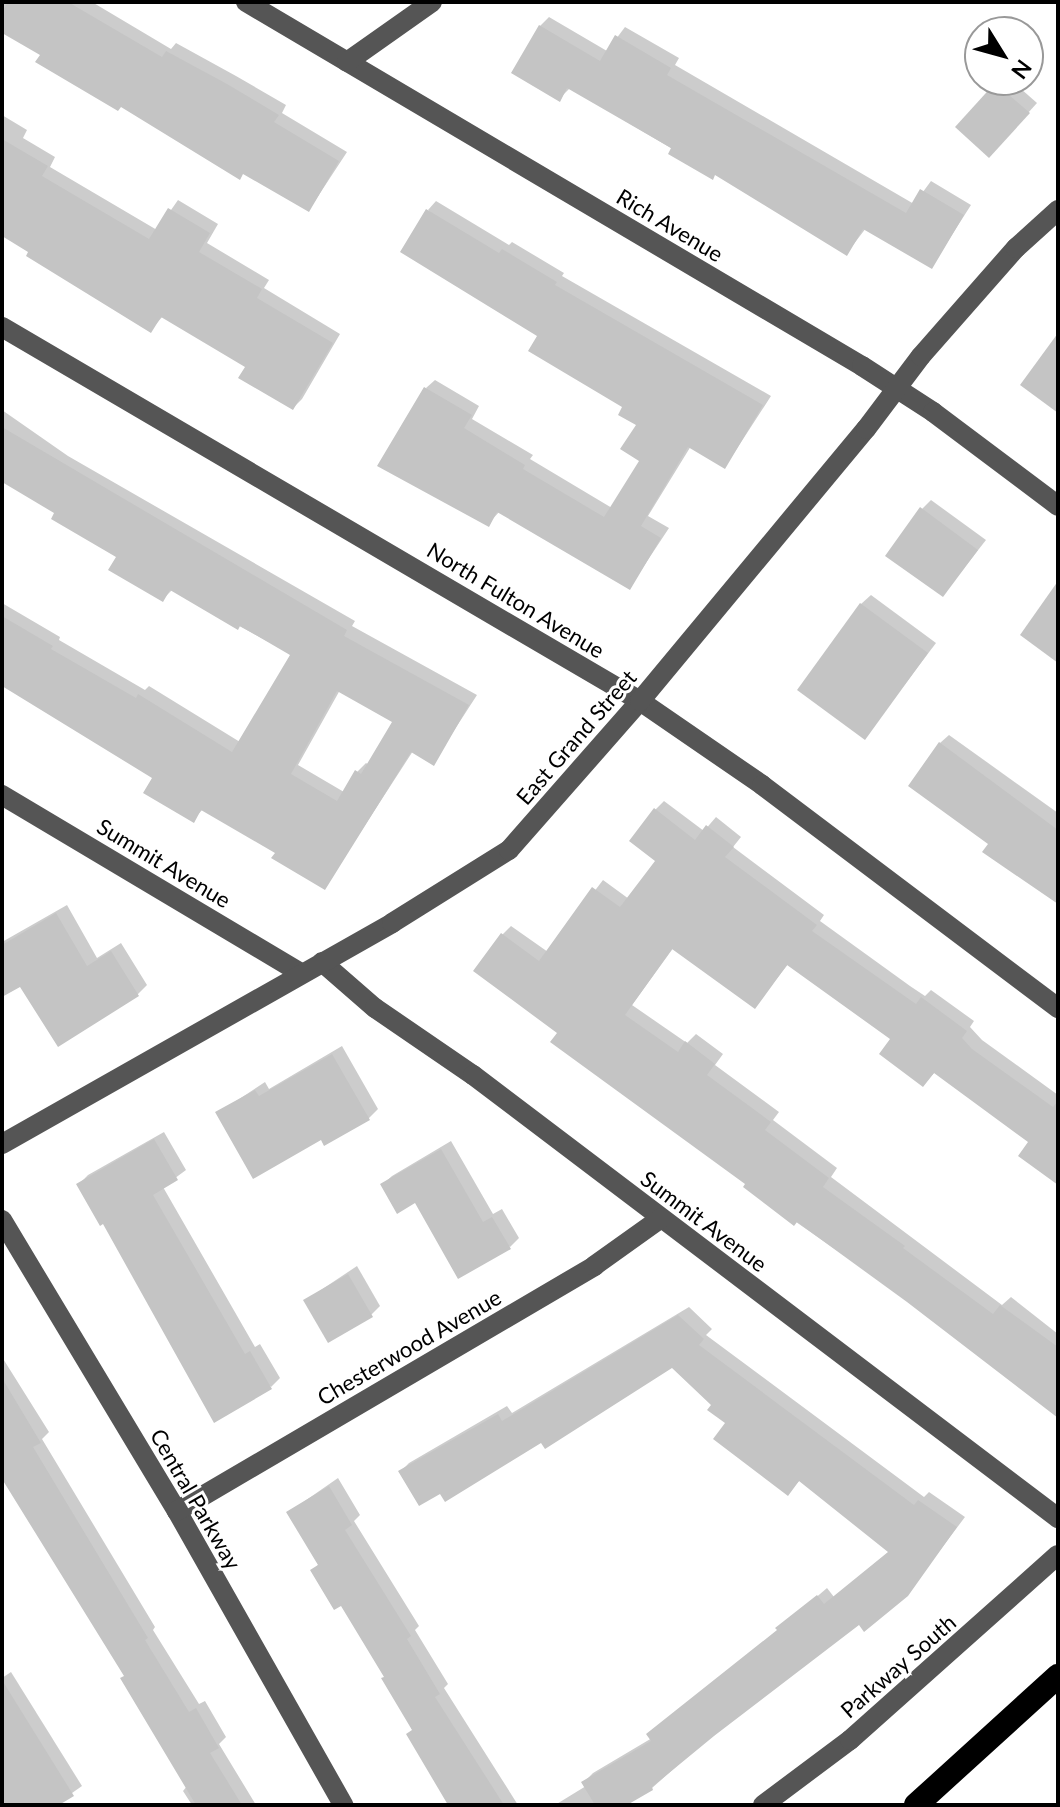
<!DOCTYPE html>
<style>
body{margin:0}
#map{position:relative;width:1060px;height:1807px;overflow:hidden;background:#fff;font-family:Lato,sans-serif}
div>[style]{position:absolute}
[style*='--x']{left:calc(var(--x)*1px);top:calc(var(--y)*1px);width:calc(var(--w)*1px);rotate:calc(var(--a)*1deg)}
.shadow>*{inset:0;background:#0003}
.building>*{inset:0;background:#c4c4c4}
.minor>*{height:20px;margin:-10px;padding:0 10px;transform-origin:10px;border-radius:10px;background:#555}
.highway>*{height:24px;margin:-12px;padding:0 12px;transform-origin:12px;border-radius:12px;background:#000}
span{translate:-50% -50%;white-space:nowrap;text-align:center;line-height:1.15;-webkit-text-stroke:6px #fff;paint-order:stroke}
.street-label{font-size:22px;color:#000}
.frame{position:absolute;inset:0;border:4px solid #000;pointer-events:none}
.north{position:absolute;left:964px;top:16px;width:80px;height:80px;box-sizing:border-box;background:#fff;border:2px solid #999;border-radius:50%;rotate:127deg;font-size:22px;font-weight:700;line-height:32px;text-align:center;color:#000}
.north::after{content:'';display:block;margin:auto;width:28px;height:36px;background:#000;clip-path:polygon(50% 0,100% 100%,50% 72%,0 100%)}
</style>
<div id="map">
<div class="shadow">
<div style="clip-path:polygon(2px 2px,92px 2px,171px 49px,176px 43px,236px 76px,286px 105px,282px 113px,347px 152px,309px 210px,2px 31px)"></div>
<div style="clip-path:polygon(549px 17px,607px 51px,625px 27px,679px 58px,675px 65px,914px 204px,931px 181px,971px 205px,932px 266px,866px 228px,847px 253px,570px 88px,559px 99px,540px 26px)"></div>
<div style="clip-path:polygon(1001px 80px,1011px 80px,1037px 103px,998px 146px,958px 127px)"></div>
<div style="clip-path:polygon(2px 115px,27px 130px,23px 138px,55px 157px,50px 167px,157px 230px,178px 200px,218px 224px,207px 243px,269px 280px,264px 288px,340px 334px,302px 399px,293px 408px,248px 366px,163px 316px,151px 330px,2px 234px)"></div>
<div style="clip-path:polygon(436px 201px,509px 245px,512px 242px,564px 273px,562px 276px,771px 396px,725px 467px,691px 446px,648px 516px,669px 528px,630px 587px,500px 511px,488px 524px,426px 388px,435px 380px,479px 406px,472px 419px,533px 455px,530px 459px,612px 508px,642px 461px,638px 424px,625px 407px,540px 335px,428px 210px)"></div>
<div style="clip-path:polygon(evenodd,2px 410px,68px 456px,355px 621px,352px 626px,477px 695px,433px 763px,413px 751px,325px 887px,277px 852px,203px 809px,193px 820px,154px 778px,2px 685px,2px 603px,60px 637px,59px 640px,145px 690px,149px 686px,240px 742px,293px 655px,172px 590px,163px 599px,118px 556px,57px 513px,2px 480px,2px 410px,340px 690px,395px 722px,369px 765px,366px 763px,357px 772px,344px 792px,298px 765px,340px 690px)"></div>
<div style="clip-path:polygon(931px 500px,986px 540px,943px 595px,922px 509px)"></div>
<div style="clip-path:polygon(871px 595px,936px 643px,865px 737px,861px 604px)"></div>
<div style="clip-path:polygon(949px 735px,1058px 813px,1058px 901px,991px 844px,940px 743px)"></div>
<div style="clip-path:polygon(664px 801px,704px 831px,716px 817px,741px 837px,733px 847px,824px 915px,820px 921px,910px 986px,925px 996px,931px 990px,974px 1021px,970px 1027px,982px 1040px,1058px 1095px,1058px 1183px,1030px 1142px,935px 1072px,923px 1085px,893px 1039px,789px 963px,755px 1006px,674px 947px,632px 1005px,687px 1043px,696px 1034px,723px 1054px,715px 1065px,779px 1112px,773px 1120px,837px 1168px,831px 1177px,1002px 1305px,1011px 1297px,1058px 1334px,1058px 1417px,908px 1300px,746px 1187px,748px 1184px,560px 1033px,502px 935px,511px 926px,548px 952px,603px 880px,629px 899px,658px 861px,655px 810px)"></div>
<div style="clip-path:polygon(67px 905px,97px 958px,121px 943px,147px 985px,137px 995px,20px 984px,2px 994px,2px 942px)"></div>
<div style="clip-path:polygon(342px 1046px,378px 1109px,369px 1118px,321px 1137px,218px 1113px,265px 1082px,269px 1089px)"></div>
<div style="clip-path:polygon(164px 1132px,186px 1170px,163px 1187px,255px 1347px,260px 1344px,280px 1378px,271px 1387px,104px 1221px,79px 1184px,88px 1175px)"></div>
<div style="clip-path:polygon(451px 1141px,493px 1214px,502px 1209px,519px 1238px,510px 1247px,382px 1185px,392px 1176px)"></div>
<div style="clip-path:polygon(357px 1266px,380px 1306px,371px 1315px,306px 1300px)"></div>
<div style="clip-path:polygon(689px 1307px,712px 1329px,706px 1335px,924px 1497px,929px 1492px,965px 1517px,907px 1594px,859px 1622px,713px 1734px,652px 1788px,623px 1805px,555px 1805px,586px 1786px,584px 1782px,593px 1773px,652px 1738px,827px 1588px,834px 1597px,890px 1551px,800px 1480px,788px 1493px,714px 1405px,672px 1365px,542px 1441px,440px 1491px,400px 1472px,409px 1463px,507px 1406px,512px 1413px)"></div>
<div style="clip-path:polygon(2px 1357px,49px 1432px,42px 1439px,155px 1627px,153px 1630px,199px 1704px,205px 1701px,226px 1737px,219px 1744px,256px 1805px,192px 1805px,183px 1791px,187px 1786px,126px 1676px,2px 1475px)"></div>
<div style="clip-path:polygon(338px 1478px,360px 1515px,354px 1521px,419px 1626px,415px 1630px,448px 1684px,444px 1688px,518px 1805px,449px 1805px,386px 1676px,342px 1603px,313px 1570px,319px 1564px,289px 1512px)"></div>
<div style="clip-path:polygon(11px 1672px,82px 1786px,55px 1805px,2px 1805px,2px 1678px)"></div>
</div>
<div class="building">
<div style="clip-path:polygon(8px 2px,68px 2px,162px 57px,166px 51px,227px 84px,279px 115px,274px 122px,339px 161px,309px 212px,243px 174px,240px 180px,121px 107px,118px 111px,35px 62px,40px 55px,2px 33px,2px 12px)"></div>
<div style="clip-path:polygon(539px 25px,600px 61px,615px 35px,671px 68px,667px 75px,906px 213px,920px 189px,964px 215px,932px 269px,863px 229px,847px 256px,715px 175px,713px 180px,668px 154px,671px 148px,567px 88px,560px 102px,511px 73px)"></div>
<div style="clip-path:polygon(995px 83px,1030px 113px,989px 158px,955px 127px)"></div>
<div style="clip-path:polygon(2px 139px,48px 166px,42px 176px,149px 239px,168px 208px,210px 233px,199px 252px,262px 289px,257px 298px,333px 343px,293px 410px,238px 378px,245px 367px,161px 317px,151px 333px,26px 256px,28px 252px,2px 236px)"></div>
<div style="clip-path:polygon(426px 209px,499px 253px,502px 249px,557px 282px,555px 285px,763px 405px,725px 469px,688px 447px,641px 526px,661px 538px,630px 590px,497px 512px,489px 527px,377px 466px,424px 387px,472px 415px,464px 428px,525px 465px,523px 469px,604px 517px,639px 461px,620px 449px,636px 425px,618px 415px,622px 407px,528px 351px,537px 336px,400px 252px)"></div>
<div style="clip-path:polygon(1058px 333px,1058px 413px,1020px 385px)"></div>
<div style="clip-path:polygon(evenodd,2px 427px,347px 630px,344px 636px,469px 705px,434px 766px,411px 752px,325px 890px,271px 858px,275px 853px,201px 810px,194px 823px,143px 793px,152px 778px,2px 686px,2px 616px,53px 646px,51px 649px,136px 698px,138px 694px,232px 752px,290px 655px,240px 626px,238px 630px,170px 590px,163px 602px,108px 570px,116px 557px,51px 519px,54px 513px,2px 482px,2px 427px,337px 691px,392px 722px,361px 774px,355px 770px,337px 801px,291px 774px,337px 691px)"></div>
<div style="clip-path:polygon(920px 507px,978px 550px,943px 597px,885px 556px)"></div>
<div style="clip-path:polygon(1058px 581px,1058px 663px,1020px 635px)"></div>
<div style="clip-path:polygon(860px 603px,928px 653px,865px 740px,797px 690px)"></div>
<div style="clip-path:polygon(939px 742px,1058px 830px,1058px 904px,982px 852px,988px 844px,908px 786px)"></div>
<div style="clip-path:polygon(654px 808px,695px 840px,706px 825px,734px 847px,725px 857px,817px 925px,812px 931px,916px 1004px,921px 997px,967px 1031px,962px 1038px,972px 1049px,1053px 1107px,1058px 1101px,1058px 1185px,1018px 1156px,1028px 1142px,934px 1073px,923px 1087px,879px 1054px,890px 1039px,787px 965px,755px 1009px,672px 949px,625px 1015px,678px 1052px,685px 1041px,715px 1064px,707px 1075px,771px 1122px,765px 1130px,829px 1178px,823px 1187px,905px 1246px,903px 1248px,993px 1314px,1000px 1305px,1058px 1347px,1058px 1418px,907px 1302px,797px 1222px,794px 1226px,743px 1187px,745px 1184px,550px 1042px,557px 1033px,473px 971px,501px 933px,539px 961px,592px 887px,620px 907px,655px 861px,629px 841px)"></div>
<div style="clip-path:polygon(56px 913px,87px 966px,111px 951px,139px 996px,58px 1047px,20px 987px,2px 997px,2px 945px)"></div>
<div style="clip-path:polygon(332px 1054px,370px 1120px,324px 1146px,321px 1140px,253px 1179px,215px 1112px,255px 1090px,259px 1096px)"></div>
<div style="clip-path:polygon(154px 1139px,178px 1180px,153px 1195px,245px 1354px,250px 1351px,272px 1389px,214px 1423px,103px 1224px,100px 1226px,76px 1184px)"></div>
<div style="clip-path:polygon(441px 1149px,483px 1222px,492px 1217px,511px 1249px,458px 1279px,415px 1203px,397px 1214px,380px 1184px)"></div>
<div style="clip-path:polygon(348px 1274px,373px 1317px,328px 1343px,303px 1300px)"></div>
<div style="clip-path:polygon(678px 1315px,704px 1339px,699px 1345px,914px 1505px,918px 1500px,957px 1527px,908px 1596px,864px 1632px,859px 1625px,714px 1736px,652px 1787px,653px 1790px,627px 1805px,595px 1805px,581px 1782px,651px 1741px,646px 1734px,777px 1630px,775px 1628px,817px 1595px,824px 1604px,888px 1552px,799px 1481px,788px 1496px,713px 1439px,725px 1423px,707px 1410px,711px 1405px,672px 1368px,545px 1449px,541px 1443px,445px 1502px,440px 1494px,419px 1506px,398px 1471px,498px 1414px,502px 1421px)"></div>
<div style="clip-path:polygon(2px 1378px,41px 1443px,33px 1447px,148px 1638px,145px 1640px,189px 1712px,196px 1708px,219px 1748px,210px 1753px,242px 1805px,196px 1805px,120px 1678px,124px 1676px,2px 1479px)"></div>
<div style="clip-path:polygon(329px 1486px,352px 1525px,345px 1530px,411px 1636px,407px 1639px,440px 1694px,435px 1697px,504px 1805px,448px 1805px,406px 1734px,412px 1730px,381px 1678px,384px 1677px,341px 1606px,334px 1610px,310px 1570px,318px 1565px,286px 1512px)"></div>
<div style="clip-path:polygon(2px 1680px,74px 1796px,59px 1805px,2px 1805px)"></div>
</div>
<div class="minor">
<div style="--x:246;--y:2;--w:716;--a:30.58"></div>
<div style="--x:862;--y:366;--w:85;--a:32.9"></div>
<div style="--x:933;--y:412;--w:156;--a:36.9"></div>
<div style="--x:347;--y:62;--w:104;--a:-35.2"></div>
<div style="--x:2;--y:327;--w:740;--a:30.38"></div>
<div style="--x:640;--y:701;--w:148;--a:34.5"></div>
<div style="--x:762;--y:785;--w:371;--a:37"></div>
<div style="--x:2;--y:795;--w:348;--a:30.8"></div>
<div style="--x:322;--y:962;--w:70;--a:41"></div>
<div style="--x:375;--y:1008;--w:119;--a:34.4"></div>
<div style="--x:473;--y:1075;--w:734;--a:37.14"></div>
<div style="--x:2;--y:1144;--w:448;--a:-29.5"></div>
<div style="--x:392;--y:923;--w:138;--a:-32"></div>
<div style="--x:509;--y:850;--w:198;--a:-48.7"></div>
<div style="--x:640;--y:701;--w:354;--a:-50.3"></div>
<div style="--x:866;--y:429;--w:91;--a:-53"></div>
<div style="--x:921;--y:356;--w:144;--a:-48.7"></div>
<div style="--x:1016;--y:248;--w:57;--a:-42.1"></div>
<div style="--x:2;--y:1220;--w:340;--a:59"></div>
<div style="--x:177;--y:1511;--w:338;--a:60.5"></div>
<div style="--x:177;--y:1511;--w:484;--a:-30.4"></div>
<div style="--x:594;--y:1266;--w:82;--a:-35.6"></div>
<div style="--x:763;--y:1805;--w:109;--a:-36.8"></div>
<div style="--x:850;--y:1740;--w:278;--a:-41.7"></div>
</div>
<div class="highway">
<div style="--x:916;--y:1805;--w:192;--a:-42.3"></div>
</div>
<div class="street-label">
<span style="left:670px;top:225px;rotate:31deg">Rich Avenue</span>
<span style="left:516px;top:600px;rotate:31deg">North Fulton Avenue</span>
<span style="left:576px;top:737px;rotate:-49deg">East Grand Street</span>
<span style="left:164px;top:863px;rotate:31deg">Summit Avenue</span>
<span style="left:704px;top:1221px;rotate:37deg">Summit Avenue</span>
<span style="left:409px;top:1347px;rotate:-30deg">Chesterwood Avenue</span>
<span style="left:196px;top:1499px;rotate:60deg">Central Parkway</span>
<span style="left:898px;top:1666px;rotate:-41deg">Parkway South</span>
</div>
<div class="frame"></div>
<div class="north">N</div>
</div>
